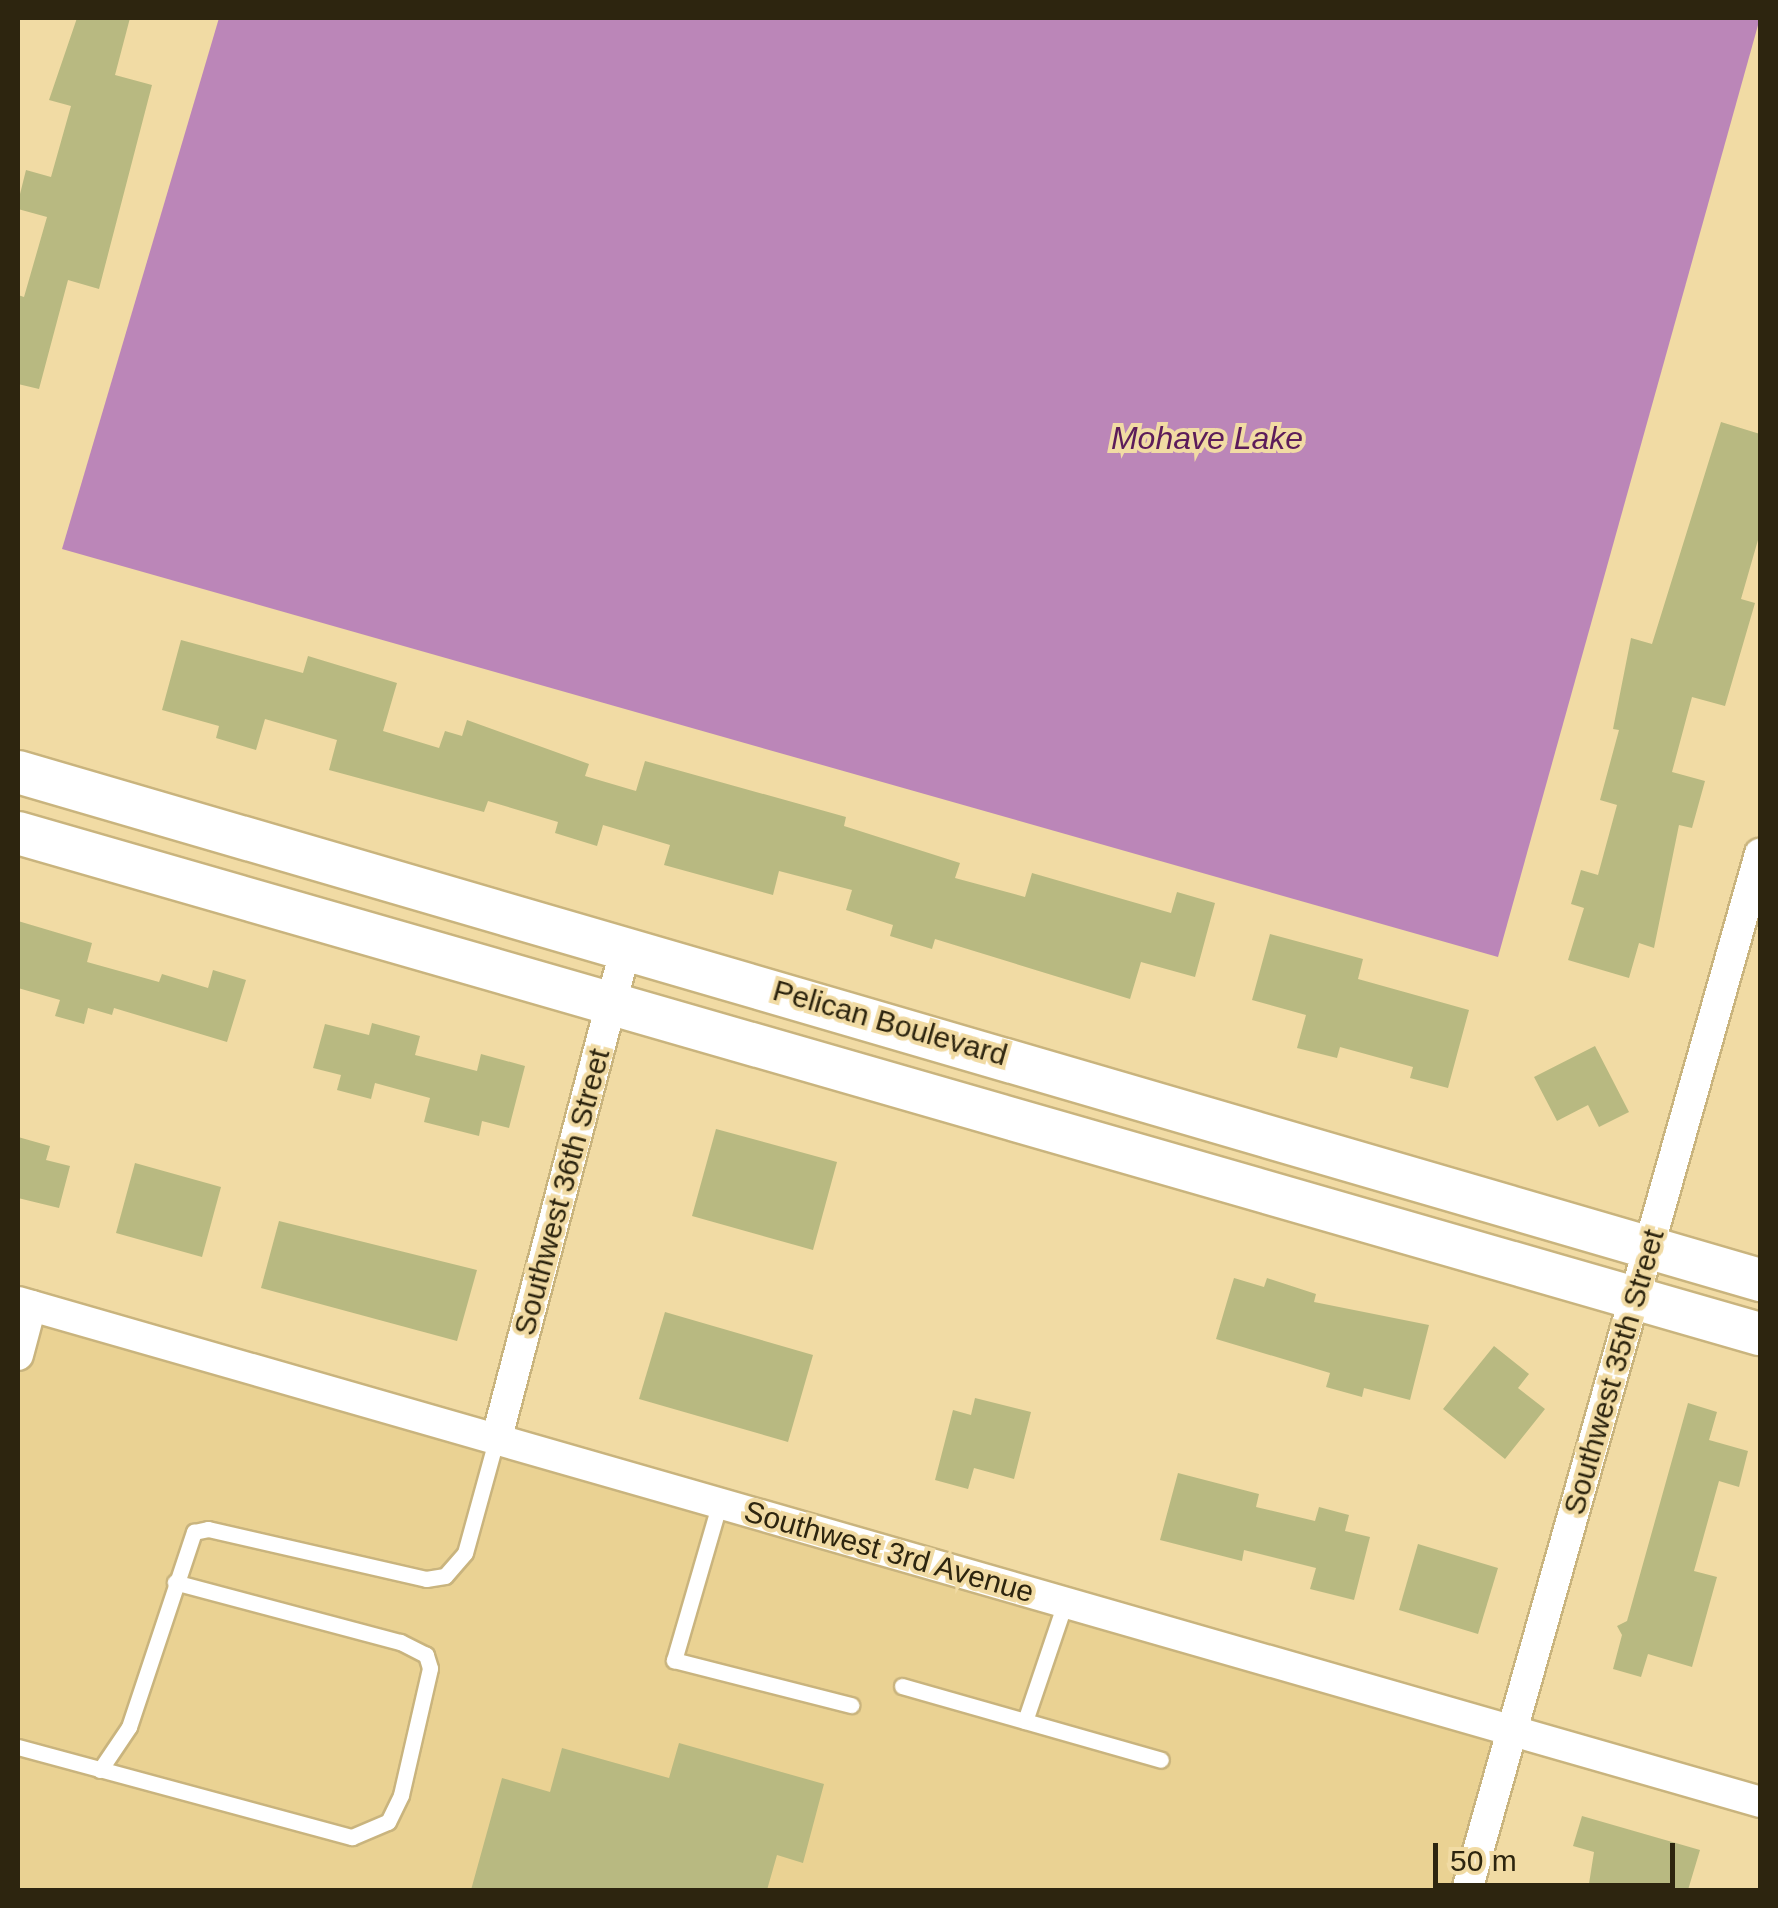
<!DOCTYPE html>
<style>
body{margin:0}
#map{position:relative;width:1778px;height:1908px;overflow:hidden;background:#f1dba4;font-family:Helvetica,sans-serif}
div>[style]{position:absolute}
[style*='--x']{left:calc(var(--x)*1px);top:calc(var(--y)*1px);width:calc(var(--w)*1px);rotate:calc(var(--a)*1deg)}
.built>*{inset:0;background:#ead293}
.water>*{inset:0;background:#bb86b8}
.building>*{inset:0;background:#b8b981}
.roads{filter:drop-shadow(2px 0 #c9b47e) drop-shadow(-2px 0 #c9b47e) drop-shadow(0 2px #c9b47e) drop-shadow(0 -2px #c9b47e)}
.lane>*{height:15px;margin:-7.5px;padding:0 7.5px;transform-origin:7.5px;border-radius:7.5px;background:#fff}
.street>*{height:30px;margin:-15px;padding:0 15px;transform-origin:15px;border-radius:15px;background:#fff}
.secondary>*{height:42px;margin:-21px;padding:0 21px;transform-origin:21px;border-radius:21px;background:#fff}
span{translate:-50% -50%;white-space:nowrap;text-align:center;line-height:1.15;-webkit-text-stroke:8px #f1dba4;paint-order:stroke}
.street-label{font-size:30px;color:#2d250f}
.water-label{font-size:32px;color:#5c1c5a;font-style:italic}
.frame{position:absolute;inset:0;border:20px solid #2d250f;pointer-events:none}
.scale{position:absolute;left:1433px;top:1843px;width:242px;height:45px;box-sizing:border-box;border:5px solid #2d250f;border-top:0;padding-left:12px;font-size:30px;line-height:35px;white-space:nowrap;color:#2d250f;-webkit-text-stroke:8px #f1dba4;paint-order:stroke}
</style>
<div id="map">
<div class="built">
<div style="clip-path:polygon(31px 1306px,1514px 1728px,1468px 1890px,18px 1890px,18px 1355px)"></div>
</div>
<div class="water">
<div style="clip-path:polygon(219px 18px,1760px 18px,1498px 957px,62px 549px)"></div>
</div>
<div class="building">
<div style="clip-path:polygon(77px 18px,130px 18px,115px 75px,152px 85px,99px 289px,68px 280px,39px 389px,18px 384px,18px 295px,24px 297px,47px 217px,18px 209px,18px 202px,26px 170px,51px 177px,71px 106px,49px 100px)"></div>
<div style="clip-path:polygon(1721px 422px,1760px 434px,1760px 533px,1741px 599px,1755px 603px,1725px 706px,1692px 697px,1672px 772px,1705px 781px,1692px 828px,1679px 825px,1654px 948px,1639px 943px,1629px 978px,1568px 960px,1584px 908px,1571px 904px,1581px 870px,1598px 875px,1617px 805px,1600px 800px,1619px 730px,1613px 729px,1631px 638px,1652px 644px)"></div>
<div style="clip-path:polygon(181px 640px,303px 673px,308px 656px,397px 683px,383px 731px,439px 748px,445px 731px,462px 736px,467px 720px,589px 764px,585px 776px,636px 791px,645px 761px,846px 817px,844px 826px,960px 863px,955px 878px,1025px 897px,1032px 873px,1171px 913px,1177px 892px,1215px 903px,1195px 977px,1141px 962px,1130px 999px,935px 939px,932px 949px,890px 936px,893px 925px,846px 910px,852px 890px,779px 871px,773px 895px,664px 865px,670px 845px,603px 825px,597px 846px,555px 833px,558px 822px,488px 801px,484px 812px,329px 770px,337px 740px,265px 719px,256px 750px,216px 738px,219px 726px,162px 710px)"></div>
<div style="clip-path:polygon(18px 921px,92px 943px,87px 962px,159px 982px,162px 974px,208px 988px,213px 970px,246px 980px,227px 1042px,114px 1008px,112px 1015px,88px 1008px,84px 1024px,55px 1016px,60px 1000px,18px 988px)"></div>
<div style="clip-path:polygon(1270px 934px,1363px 959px,1358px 979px,1469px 1010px,1448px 1088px,1410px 1078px,1413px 1067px,1340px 1047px,1337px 1058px,1297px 1048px,1306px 1015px,1252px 1000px)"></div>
<div style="clip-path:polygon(372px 1023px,420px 1036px,415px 1055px,477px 1071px,481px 1054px,525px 1066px,509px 1128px,482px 1121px,479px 1136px,424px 1122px,430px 1098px,375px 1083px,371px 1099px,337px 1090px,341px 1075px,313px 1068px,325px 1024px,369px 1035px)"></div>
<div style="clip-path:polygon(1595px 1046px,1629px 1112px,1599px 1127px,1588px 1105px,1557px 1121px,1534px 1077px)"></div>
<div style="clip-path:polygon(716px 1129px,837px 1162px,813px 1250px,692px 1216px)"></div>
<div style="clip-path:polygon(18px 1137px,50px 1146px,46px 1160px,70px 1166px,59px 1208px,18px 1198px)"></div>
<div style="clip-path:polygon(135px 1163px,221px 1187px,202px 1257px,116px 1233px)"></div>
<div style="clip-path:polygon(279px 1221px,477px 1270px,457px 1341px,261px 1288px)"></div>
<div style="clip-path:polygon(1234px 1278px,1264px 1287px,1267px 1278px,1316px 1294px,1314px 1302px,1429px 1325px,1410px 1400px,1364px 1388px,1362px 1397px,1326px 1387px,1330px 1373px,1216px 1339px)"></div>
<div style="clip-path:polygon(665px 1312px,813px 1355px,788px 1442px,639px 1399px)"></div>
<div style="clip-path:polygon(1494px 1346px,1529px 1374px,1518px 1388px,1545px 1409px,1505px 1459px,1443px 1409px)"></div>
<div style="clip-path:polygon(975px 1398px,1031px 1412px,1014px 1479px,974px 1468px,968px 1489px,935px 1480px,953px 1410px,971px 1415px)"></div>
<div style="clip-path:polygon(1688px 1403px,1717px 1412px,1709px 1440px,1748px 1451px,1739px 1487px,1719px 1481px,1694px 1571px,1717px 1577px,1692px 1667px,1648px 1654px,1641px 1677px,1613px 1669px,1622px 1635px,1617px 1626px,1627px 1621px)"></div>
<div style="clip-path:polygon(1178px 1473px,1259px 1494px,1256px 1507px,1315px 1521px,1319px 1507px,1349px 1515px,1345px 1531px,1370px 1537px,1354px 1600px,1310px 1589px,1316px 1568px,1244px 1550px,1242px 1561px,1160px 1540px)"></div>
<div style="clip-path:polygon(1418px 1544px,1498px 1568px,1478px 1634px,1399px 1610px)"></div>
<div style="clip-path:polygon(679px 1743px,824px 1784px,803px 1863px,777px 1855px,767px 1890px,471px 1890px,502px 1778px,550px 1792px,562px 1748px,669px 1778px)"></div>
<div style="clip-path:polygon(1582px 1816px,1700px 1850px,1688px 1890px,1588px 1890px,1594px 1852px,1573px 1846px)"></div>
</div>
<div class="roads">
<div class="lane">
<div style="--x:720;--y:1502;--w:165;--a:106.2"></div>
<div style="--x:674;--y:1660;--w:183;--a:14.3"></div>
<div style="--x:902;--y:1686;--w:269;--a:15.9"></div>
<div style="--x:1025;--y:1721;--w:125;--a:-71.3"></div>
<div style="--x:18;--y:1747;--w:346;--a:15.1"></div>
<div style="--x:352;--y:1837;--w:39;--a:-23"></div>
<div style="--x:388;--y:1822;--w:30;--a:-64"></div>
<div style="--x:401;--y:1795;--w:130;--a:-77.1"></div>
<div style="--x:430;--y:1668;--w:14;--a:-107"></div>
<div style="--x:426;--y:1655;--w:29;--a:-153"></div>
<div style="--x:400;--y:1642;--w:233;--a:-165.1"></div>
<div style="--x:100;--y:1770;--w:52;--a:-56"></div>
<div style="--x:129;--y:1727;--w:206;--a:-71.6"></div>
<div style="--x:194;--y:1532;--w:14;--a:-12"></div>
<div style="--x:208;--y:1529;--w:224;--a:12.9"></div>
<div style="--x:426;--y:1579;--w:19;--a:-9"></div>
<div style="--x:445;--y:1576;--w:30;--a:-49"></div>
<div style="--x:465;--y:1553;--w:120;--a:-74.6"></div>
</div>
<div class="street">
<div style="--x:18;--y:1302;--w:1812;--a:16.01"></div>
<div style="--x:18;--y:1355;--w:51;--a:-75.1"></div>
<div style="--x:497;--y:1437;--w:507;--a:-75.25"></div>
<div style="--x:1467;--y:1890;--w:1077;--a:-74.21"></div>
</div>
<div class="secondary">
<div style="--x:18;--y:772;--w:1815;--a:16.26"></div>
<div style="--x:18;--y:833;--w:1813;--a:16.05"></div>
</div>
</div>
<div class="street-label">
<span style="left:890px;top:1023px;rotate:16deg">Pelican Boulevard</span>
<span style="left:562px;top:1192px;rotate:-75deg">Southwest 36th Street</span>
<span style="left:1614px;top:1372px;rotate:-74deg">Southwest 35th Street</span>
<span style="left:889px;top:1552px;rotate:16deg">Southwest 3rd Avenue</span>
</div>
<div class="water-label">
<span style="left:1207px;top:438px">Mohave Lake</span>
</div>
<div class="frame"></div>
<div class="scale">50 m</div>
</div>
